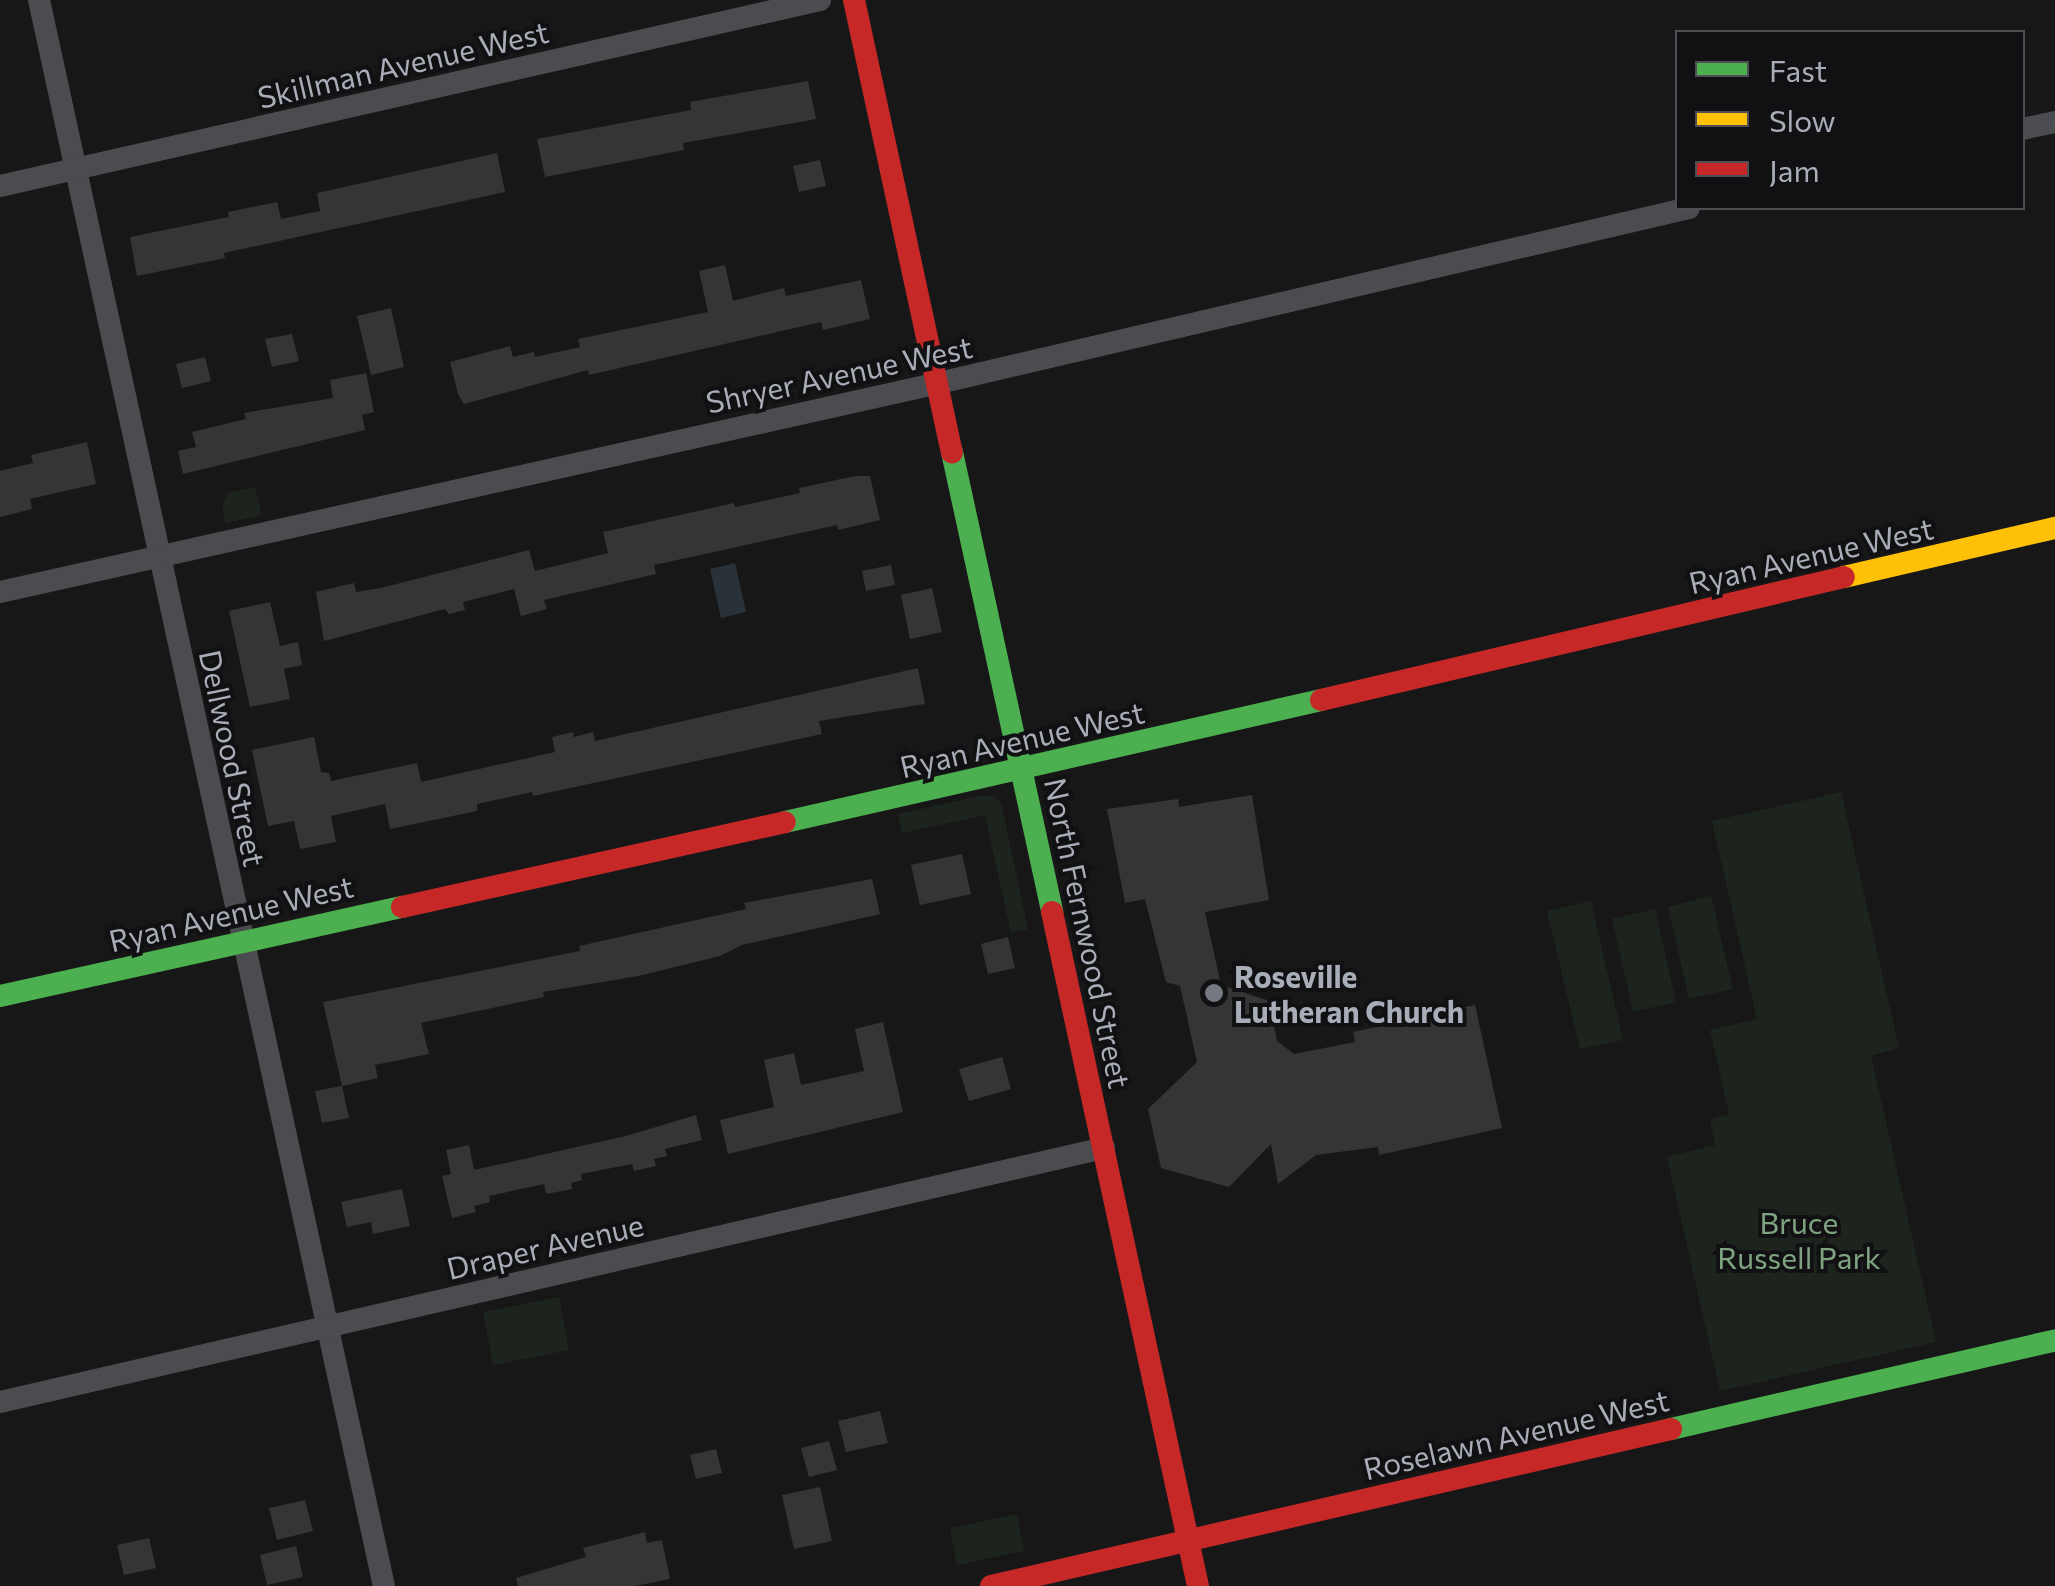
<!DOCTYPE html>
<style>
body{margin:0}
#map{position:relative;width:2055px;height:1586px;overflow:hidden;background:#171717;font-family:Commissioner,sans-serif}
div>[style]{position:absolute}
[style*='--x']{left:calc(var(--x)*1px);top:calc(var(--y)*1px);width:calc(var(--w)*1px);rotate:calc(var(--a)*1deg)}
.green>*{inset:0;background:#1d241e}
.water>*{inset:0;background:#2a3239}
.building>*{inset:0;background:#353536}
.street>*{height:22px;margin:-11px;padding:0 11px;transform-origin:11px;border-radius:11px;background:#4b4c50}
.fast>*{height:22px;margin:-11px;padding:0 11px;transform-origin:11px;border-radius:11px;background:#4caf50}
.slow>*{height:22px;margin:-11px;padding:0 11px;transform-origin:11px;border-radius:11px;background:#ffc107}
.jam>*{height:22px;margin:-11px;padding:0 11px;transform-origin:11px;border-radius:11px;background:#c62828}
.dots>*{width:28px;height:28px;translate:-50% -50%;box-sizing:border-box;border:5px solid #111113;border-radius:50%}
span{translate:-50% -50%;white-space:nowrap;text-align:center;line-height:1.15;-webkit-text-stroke:8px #111113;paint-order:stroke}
.street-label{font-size:30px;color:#a8adb8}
.poi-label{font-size:30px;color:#a8adb8;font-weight:700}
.left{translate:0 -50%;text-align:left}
.park-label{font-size:30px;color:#7fa381}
.legend{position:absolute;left:1675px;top:30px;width:350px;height:180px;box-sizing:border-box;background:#111113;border:2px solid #4d4f55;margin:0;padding:12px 18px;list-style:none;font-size:30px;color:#a8adb8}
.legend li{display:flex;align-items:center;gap:20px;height:50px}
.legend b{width:50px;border:2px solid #4d4f55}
</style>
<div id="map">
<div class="green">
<div style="clip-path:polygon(255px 487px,262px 515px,226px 523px,222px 508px,227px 493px)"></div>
<div style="clip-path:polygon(1841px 792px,1899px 1048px,1871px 1056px,1936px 1342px,1720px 1391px,1667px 1157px,1715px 1145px,1710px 1119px,1729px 1114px,1710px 1030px,1757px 1019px,1712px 821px)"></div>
<div style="clip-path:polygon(981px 796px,993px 796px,1001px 803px,1028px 929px,1011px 933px,985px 815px,902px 833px,898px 814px)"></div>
<div style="clip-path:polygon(1711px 896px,1733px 989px,1689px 999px,1668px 907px)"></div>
<div style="clip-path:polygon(1591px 901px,1623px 1040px,1580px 1049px,1547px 911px)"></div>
<div style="clip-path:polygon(1655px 909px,1676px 1002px,1633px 1012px,1612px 919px)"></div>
<div style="clip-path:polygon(559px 1297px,569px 1350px,493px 1365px,483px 1312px)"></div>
<div style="clip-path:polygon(1017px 1514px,1024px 1551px,957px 1565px,950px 1528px)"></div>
</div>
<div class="water">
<div style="clip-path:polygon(735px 563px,746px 612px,721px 618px,710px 569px)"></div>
</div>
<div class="building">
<div style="clip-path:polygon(808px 81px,816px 119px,683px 143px,684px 150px,545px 177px,537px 139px,691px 110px,690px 102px)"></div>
<div style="clip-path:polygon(497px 153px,505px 192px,224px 253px,225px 258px,137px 276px,130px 237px,229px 217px,228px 212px,277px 202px,281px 219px,320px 211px,317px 193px)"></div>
<div style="clip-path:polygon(820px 160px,826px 186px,799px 192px,793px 166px)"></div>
<div style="clip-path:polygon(725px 265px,733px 301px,784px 288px,786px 296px,861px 280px,870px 319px,823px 330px,821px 322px,589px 375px,588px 370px,464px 404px,458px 394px,450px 362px,510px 346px,513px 357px,534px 352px,535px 357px,580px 347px,578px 339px,708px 312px,699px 271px)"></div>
<div style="clip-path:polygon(391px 308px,404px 367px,371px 375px,357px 316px)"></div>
<div style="clip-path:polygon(292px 334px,299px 361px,272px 367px,265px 339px)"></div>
<div style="clip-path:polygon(205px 357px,211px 381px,182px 388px,176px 364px)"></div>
<div style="clip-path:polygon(366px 373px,374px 412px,362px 415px,365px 430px,183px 474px,178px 451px,196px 447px,192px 432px,246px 419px,244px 413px,333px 398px,330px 380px)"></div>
<div style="clip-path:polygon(87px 442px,96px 484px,30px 499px,32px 509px,0 517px,0 471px,33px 463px,31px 455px)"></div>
<div style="clip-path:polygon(855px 476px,870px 476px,880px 520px,838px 530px,837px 525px,654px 565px,656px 574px,544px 600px,547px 609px,521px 616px,514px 589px,463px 602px,465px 610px,449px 614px,445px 609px,324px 641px,316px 592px,354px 583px,356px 592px,381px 588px,529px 550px,535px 571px,608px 553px,603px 532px,734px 503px,735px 507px,800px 493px,799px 488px)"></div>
<div style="clip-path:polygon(891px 565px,895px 585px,866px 591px,862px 571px)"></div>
<div style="clip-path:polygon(932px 588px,942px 632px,910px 639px,901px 595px)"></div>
<div style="clip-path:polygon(270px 602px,280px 646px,298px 642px,302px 665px,284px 669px,290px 699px,250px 707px,229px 611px)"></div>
<div style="clip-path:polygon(918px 668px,925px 704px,819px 721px,822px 734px,533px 796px,532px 792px,477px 804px,477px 811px,390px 829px,385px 804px,331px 816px,336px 842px,300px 849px,294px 821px,268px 826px,252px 750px,314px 737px,321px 772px,329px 773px,331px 781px,417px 763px,421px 782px,555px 752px,552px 737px,573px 732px,574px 737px,593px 732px,595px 741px)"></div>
<div style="clip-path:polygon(1252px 795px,1269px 900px,1205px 912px,1221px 985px,1269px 1001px,1277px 1041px,1294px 1054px,1355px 1042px,1353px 1032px,1475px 1005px,1502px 1128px,1379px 1155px,1378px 1147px,1316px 1155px,1278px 1184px,1271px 1144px,1229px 1187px,1161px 1168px,1148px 1109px,1197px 1062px,1180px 986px,1166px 982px,1145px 899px,1125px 903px,1107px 809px,1178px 799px,1179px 807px)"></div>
<div style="clip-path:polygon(962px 854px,971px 894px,920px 905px,911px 865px)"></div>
<div style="clip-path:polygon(872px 879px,880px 914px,742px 945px,720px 956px,638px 976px,543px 992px,544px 997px,421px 1023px,429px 1054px,375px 1065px,378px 1078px,342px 1086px,349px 1118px,322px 1123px,315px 1091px,342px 1086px,323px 1002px,580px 951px,579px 946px,746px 909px,744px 903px)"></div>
<div style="clip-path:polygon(1008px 937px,1015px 968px,988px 974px,981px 944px)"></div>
<div style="clip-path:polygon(883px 1022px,903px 1112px,728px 1154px,720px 1120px,774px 1107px,764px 1060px,794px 1053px,801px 1085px,864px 1071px,855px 1029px)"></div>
<div style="clip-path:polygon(1002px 1057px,1011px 1089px,969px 1101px,959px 1069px)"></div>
<div style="clip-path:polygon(696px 1115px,702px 1140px,665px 1149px,667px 1156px,654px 1159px,656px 1166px,634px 1171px,632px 1164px,581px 1174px,582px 1180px,571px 1183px,572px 1189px,546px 1194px,544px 1184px,489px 1196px,490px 1202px,474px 1206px,476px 1212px,452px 1218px,442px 1176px,451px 1174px,446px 1150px,469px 1145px,474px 1170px,626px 1136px)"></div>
<div style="clip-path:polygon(402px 1189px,410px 1226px,373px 1234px,371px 1222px,347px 1227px,341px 1202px)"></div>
<div style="clip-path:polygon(880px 1411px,888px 1443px,846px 1452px,838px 1421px)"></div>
<div style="clip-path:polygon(829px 1441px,837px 1470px,809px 1477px,801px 1448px)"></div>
<div style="clip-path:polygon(716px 1449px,722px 1473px,696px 1479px,690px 1455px)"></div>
<div style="clip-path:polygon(820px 1487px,832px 1541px,794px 1549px,782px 1495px)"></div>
<div style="clip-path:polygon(305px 1500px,313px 1531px,277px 1540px,269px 1508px)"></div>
<div style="clip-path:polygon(645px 1532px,647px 1543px,662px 1540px,670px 1579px,635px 1586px,518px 1586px,516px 1578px,586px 1557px,583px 1548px)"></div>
<div style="clip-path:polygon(149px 1538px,156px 1568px,124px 1575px,117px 1545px)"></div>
<div style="clip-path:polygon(296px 1546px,303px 1577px,267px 1585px,260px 1555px)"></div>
</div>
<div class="street">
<div style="--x:39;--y:0;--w:1623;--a:77.73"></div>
<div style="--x:2022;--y:129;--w:34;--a:-12"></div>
<div style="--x:0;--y:186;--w:841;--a:-12.78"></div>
<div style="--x:0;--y:592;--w:962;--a:-12.55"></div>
<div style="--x:939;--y:383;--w:770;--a:-13.13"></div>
<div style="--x:0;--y:1402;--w:1133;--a:-12.96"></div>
</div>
<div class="fast">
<div style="--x:952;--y:452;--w:471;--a:77.7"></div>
<div style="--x:785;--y:822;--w:550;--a:-12.82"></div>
<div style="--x:0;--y:996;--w:412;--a:-12.5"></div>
<div style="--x:1671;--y:1429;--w:394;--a:-13"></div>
</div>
<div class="slow">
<div style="--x:1844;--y:577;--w:217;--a:-13.1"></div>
</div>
<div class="jam">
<div style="--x:854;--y:0;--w:463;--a:77.8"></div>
<div style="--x:1321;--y:700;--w:537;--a:-13.23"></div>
<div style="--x:402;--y:907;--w:392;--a:-12.5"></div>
<div style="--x:1052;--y:912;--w:690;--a:77.78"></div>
<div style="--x:991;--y:1586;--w:698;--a:-13"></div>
</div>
<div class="dots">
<div style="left:1214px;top:993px;background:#757880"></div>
</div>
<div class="street-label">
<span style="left:403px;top:64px;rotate:-13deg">Skillman Avenue West</span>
<span style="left:839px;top:374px;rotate:-12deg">Shryer Avenue West</span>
<span style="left:1811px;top:555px;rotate:-13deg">Ryan Avenue West</span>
<span style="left:1022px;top:739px;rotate:-13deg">Ryan Avenue West</span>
<span style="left:233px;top:758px;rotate:78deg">Dellwood Street</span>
<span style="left:231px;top:913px;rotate:-13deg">Ryan Avenue West</span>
<span style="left:1088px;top:933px;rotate:78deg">North Fernwood Street</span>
<span style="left:545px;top:1246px;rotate:-13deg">Draper Avenue</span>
<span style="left:1516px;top:1434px;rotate:-13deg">Roselawn Avenue West</span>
</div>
<div class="poi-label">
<span class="left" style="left:1234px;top:993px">Roseville<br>Lutheran Church</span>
</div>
<div class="park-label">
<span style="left:1799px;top:1239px">Bruce<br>Russell Park</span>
</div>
<ul class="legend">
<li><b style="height:12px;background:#4caf50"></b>Fast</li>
<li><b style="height:12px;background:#ffc107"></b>Slow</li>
<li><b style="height:12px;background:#c62828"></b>Jam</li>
</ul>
</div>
